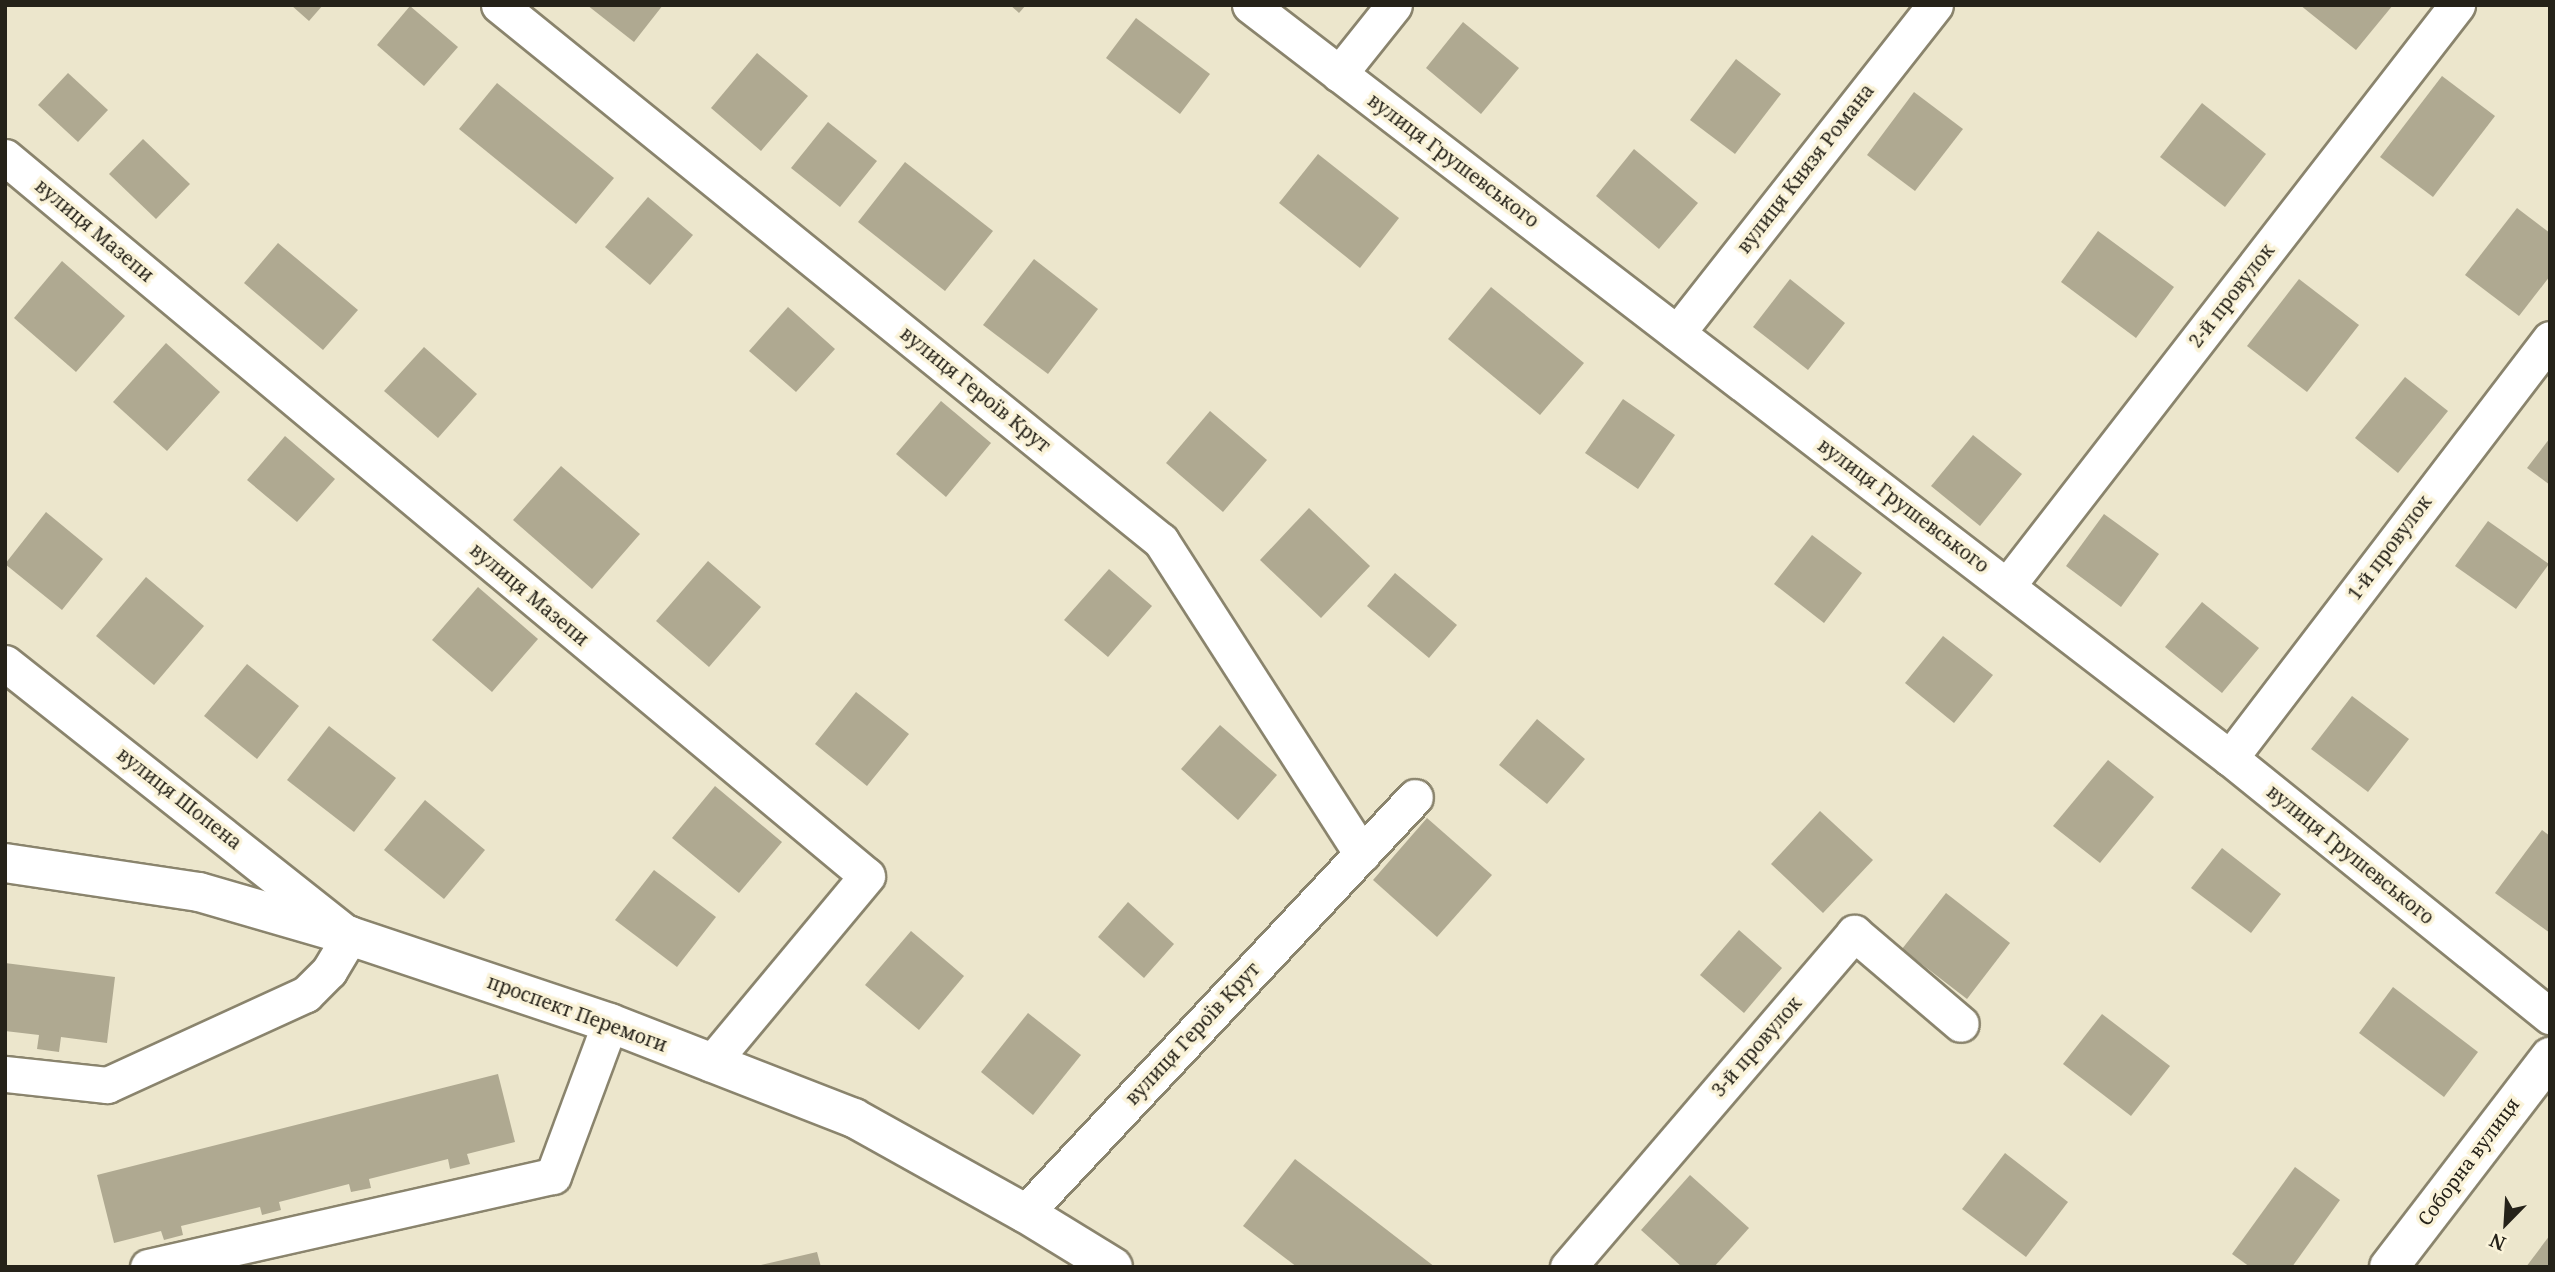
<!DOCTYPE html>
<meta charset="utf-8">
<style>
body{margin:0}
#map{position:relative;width:2555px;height:1272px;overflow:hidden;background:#ece6cc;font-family:"Noto Serif",serif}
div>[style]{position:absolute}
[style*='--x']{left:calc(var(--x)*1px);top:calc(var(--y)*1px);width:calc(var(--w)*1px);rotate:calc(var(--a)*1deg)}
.building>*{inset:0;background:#afa991}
.roads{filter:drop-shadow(2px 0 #8a846d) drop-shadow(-2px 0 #8a846d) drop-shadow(0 2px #8a846d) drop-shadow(0 -2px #8a846d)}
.minor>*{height:35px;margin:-17.5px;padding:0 17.5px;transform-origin:17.5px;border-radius:17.5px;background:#fff}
.tertiary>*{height:38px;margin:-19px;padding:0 19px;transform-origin:19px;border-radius:19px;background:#fff}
span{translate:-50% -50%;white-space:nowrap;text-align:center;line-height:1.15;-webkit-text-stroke:7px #faf3d9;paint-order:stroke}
.street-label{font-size:19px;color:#252219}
.frame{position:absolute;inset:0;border:7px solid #252219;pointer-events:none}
.north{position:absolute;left:2471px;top:1188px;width:70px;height:70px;-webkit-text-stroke:5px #faf3d9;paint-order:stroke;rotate:204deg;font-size:19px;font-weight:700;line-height:28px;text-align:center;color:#252219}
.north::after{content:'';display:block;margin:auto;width:24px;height:32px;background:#252219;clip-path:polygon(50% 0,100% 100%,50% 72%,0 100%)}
</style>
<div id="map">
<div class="building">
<div style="clip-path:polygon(291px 5px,323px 5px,309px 21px)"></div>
<div style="clip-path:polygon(587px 5px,663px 5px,634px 42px)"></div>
<div style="clip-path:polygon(1010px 5px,1026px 5px,1019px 13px)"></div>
<div style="clip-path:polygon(2300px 5px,2393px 5px,2356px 50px)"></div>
<div style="clip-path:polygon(410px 6px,458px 47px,424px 86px,377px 45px)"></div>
<div style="clip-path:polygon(1136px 18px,1210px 74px,1180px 114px,1106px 58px)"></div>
<div style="clip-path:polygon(1463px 22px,1519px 68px,1481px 114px,1426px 68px)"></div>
<div style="clip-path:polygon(757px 53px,808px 96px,761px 151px,711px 108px)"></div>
<div style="clip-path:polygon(1736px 59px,1781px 94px,1735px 154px,1690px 120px)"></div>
<div style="clip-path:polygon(68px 73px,108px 110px,78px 142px,38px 105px)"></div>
<div style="clip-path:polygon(2442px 76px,2495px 116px,2433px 197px,2380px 157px)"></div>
<div style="clip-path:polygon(497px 83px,614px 178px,576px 224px,459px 129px)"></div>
<div style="clip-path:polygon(1914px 92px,1963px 129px,1915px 191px,1867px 155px)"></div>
<div style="clip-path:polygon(2202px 103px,2266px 154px,2225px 207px,2160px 157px)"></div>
<div style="clip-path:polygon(828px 122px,877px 161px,840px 207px,791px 168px)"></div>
<div style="clip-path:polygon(143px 139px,190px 184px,156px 219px,109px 174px)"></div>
<div style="clip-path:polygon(1634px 149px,1698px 203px,1659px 249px,1596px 196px)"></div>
<div style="clip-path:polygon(1318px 154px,1399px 218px,1360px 268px,1279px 203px)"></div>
<div style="clip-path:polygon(905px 162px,993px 231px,945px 291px,858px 222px)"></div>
<div style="clip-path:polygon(648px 197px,693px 235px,650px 285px,605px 247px)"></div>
<div style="clip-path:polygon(2517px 208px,2550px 233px,2550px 276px,2519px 316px,2465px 275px)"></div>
<div style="clip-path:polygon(2098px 231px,2174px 287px,2136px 338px,2061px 282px)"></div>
<div style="clip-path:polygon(278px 243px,358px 310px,323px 350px,244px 283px)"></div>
<div style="clip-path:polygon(1034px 259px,1098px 309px,1048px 374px,983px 325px)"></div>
<div style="clip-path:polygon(62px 261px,125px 316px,76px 372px,14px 318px)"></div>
<div style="clip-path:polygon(1790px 279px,1845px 323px,1808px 370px,1753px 327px)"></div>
<div style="clip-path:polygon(2299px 279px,2359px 325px,2307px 392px,2247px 346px)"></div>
<div style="clip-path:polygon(1491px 287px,1584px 363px,1540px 415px,1448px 339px)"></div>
<div style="clip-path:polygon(788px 307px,835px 349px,796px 392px,749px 351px)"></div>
<div style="clip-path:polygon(166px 343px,220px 392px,167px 451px,113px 402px)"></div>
<div style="clip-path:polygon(424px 347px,477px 394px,438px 438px,384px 391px)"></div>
<div style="clip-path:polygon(2405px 377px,2448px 411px,2398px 473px,2355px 438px)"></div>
<div style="clip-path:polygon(1623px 399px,1675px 435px,1638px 489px,1585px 453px)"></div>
<div style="clip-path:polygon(941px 401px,991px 443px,946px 497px,896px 454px)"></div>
<div style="clip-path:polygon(1210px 411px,1267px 460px,1223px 512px,1166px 463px)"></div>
<div style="clip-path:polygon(1973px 435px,2022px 474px,1980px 526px,1931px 486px)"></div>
<div style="clip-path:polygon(285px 436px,335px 479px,297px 522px,247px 480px)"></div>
<div style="clip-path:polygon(2550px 438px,2550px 485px,2527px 468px)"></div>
<div style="clip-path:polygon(561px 466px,640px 534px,592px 589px,513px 520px)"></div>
<div style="clip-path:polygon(1309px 508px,1370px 566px,1321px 618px,1260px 560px)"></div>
<div style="clip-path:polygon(46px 512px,103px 559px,62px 610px,5px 564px)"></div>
<div style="clip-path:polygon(2104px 514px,2159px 554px,2121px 607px,2066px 566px)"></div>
<div style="clip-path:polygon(2488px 521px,2549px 564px,2516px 609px,2455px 566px)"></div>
<div style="clip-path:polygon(1812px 535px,1862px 573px,1824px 623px,1774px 584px)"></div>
<div style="clip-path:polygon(708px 561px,761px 607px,709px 667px,656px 621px)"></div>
<div style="clip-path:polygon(1109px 569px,1152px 606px,1108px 657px,1064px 620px)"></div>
<div style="clip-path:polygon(1395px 573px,1457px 625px,1429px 658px,1367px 606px)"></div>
<div style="clip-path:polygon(146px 577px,204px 626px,154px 685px,96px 636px)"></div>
<div style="clip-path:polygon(478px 587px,538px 639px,492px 692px,432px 640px)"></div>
<div style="clip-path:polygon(2202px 602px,2259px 648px,2222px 693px,2165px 647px)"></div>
<div style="clip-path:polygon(1943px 636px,1993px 675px,1954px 723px,1905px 683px)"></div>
<div style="clip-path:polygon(247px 664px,299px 706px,257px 759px,204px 716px)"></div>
<div style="clip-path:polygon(856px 692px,909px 734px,867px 786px,815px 744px)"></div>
<div style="clip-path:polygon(2352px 696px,2409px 739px,2368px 792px,2311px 749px)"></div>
<div style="clip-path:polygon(1537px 719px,1585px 759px,1547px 804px,1499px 765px)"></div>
<div style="clip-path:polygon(1220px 725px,1277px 775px,1238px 820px,1181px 769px)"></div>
<div style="clip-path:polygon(329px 726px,396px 778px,354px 832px,287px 780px)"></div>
<div style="clip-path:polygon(2108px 760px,2154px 797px,2100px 863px,2053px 826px)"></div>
<div style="clip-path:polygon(715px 786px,782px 842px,739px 893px,672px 838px)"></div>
<div style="clip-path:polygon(425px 800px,485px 850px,444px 899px,384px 850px)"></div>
<div style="clip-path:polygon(1820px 811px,1873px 860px,1823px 913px,1771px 864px)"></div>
<div style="clip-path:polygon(1427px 818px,1492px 875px,1437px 937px,1373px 880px)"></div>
<div style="clip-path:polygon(2542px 830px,2550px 836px,2550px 933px,2495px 893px)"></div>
<div style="clip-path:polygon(2222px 848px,2281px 894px,2251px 933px,2191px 888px)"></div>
<div style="clip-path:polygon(654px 870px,716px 917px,677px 967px,615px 920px)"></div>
<div style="clip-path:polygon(1946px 893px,2010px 943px,1967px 999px,1902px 949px)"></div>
<div style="clip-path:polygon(1128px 902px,1174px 944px,1144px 978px,1098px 937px)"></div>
<div style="clip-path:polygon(1739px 930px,1782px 968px,1744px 1013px,1700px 975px)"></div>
<div style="clip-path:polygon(911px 931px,964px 976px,919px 1030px,865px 985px)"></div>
<div style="clip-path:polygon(5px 963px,115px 977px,107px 1043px,61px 1037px,59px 1052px,37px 1049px,39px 1035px,5px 1031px)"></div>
<div style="clip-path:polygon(2393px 987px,2478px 1052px,2444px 1097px,2359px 1033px)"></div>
<div style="clip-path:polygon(1028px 1013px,1081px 1055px,1033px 1115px,981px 1072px)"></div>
<div style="clip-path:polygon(2102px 1014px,2170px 1066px,2131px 1116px,2063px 1064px)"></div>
<div style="clip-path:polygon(498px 1074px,515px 1142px,467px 1154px,470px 1164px,450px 1169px,448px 1159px,369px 1179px,371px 1188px,351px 1192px,349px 1184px,279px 1202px,281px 1210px,262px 1215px,260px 1207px,181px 1226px,183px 1235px,164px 1240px,161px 1231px,114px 1243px,97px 1175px)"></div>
<div style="clip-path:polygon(2005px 1153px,2068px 1202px,2026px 1257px,1962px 1209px)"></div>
<div style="clip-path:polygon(1295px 1159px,1435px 1267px,1297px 1267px,1243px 1226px)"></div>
<div style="clip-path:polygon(2295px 1167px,2340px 1200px,2292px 1267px,2250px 1267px,2232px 1254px)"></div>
<div style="clip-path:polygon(1690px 1175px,1749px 1228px,1714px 1267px,1682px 1267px,1641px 1230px)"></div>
<div style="clip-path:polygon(2550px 1235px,2550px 1267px,2526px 1267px)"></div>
<div style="clip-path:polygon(817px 1252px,821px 1267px,758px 1267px,757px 1266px)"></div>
</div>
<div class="roads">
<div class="minor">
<div style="--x:499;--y:5;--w:852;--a:39"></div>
<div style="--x:1161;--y:541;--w:372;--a:57.3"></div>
<div style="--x:1250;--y:5;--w:1236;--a:37.54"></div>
<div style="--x:2230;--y:758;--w:411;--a:38.9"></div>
<div style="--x:1339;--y:74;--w:88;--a:-51.4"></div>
<div style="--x:5;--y:157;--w:1122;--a:39.83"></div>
<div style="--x:867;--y:876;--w:244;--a:129.8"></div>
<div style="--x:1677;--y:333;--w:417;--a:-51.8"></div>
<div style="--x:2007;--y:586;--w:735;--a:-52.24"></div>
<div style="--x:5;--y:663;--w:440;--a:38.4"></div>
<div style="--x:350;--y:936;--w:41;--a:121"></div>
<div style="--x:329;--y:971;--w:33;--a:135"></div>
<div style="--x:306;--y:994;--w:219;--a:155.4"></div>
<div style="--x:107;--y:1085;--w:103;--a:-173.8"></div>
<div style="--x:2230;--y:758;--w:527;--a:-52.63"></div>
<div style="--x:1025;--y:1213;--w:570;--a:-46.85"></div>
<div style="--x:148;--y:1267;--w:415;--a:-12.7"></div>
<div style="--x:553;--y:1176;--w:163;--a:-69.6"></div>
<div style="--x:1568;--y:1267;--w:440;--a:-49.4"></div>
<div style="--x:1854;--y:933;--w:140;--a:40.4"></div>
</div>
<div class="tertiary">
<div style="--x:5;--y:863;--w:196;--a:8.5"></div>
<div style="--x:199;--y:892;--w:157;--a:16.2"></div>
<div style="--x:350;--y:936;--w:274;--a:18.5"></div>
<div style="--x:610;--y:1023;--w:262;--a:21.3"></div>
<div style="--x:854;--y:1118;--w:196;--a:29.1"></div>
<div style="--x:1025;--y:1213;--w:103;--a:31.5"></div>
<div style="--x:2389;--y:1267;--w:265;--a:-52.5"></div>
</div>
</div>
<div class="street-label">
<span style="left:1453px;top:161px;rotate:37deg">вулиця Грушевського</span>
<span style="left:1806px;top:169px;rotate:-52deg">вулиця Князя Романа</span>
<span style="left:94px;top:231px;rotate:40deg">вулиця Мазепи</span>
<span style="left:2232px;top:296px;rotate:-52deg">2-й провулок</span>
<span style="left:975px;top:390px;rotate:39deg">вулиця Героїв Крут</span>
<span style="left:1903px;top:506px;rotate:37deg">вулиця Грушевського</span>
<span style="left:2390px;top:548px;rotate:-53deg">1-й провулок</span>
<span style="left:529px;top:595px;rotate:40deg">вулиця Мазепи</span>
<span style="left:179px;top:799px;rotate:38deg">вулиця Шопена</span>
<span style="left:2350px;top:855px;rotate:39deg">вулиця Грушевського</span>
<span style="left:577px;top:1014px;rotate:20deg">проспект Перемоги</span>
<span style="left:1193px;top:1034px;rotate:-47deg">вулиця Героїв Крут</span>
<span style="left:1757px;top:1047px;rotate:-49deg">3-й провулок</span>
<span style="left:2469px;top:1162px;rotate:-53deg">Соборна вулиця</span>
</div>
<div class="frame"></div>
<div class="north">N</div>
</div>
